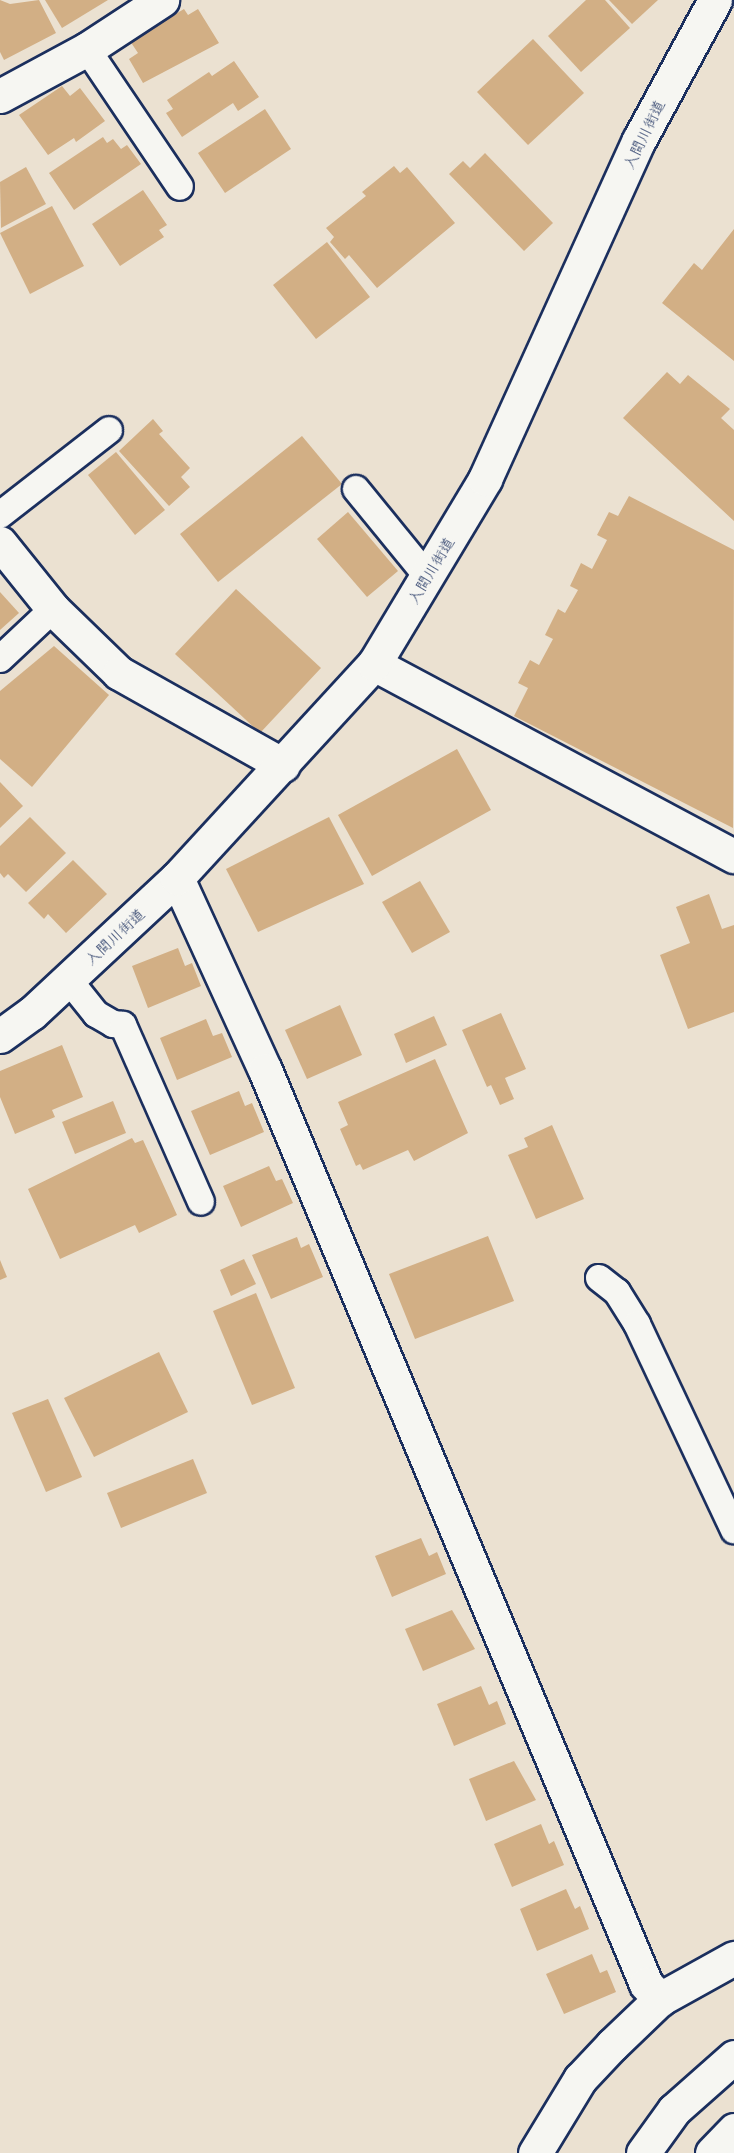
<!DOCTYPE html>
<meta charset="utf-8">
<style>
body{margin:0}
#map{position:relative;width:734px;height:2153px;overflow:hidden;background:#ebe1d1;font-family:"Playpen Sans","Klee One",sans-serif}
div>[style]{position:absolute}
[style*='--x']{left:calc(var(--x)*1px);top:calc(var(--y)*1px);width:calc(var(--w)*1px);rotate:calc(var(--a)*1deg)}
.building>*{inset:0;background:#d2af85}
.roads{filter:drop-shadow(2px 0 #1b2f5e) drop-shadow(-2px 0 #1b2f5e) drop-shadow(0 2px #1b2f5e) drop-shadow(0 -2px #1b2f5e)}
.lane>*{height:26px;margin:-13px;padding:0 13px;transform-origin:13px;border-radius:13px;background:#f6f6f2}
.street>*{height:33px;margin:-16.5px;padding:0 16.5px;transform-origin:16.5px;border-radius:16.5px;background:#f6f6f2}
.highway>*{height:33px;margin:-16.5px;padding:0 16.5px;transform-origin:16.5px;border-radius:16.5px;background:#f6f6f2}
span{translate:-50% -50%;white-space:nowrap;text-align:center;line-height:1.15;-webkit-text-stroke:5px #f6f6f2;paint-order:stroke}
.street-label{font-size:15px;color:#1b2f5e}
</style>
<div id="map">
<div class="building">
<div style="clip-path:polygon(0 0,10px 4px,39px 0,56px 33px,4px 60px,0 52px)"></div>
<div style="clip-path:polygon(45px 0,108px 0,62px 28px)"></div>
<div style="clip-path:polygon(586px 0,605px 0,630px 28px,581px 72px,548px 36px)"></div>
<div style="clip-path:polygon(609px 0,658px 0,632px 24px)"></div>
<div style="clip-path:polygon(184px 9px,188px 15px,198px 9px,219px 43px,143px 83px,129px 59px,138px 53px,130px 41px)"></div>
<div style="clip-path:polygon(533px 39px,584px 93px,528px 145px,477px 92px)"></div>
<div style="clip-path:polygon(234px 61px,259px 97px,238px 111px,233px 103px,182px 137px,166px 113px,173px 109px,167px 100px,209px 72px,212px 76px)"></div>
<div style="clip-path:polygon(62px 86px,70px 96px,80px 88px,105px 121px,76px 142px,74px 138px,48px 155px,19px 115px)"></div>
<div style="clip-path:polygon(265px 109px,291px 149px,225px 193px,198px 153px)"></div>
<div style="clip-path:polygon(103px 137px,107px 143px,113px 139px,121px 149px,127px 145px,141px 164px,74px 210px,49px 173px)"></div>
<div style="clip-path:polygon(485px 153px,553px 223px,524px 251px,449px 174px,463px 161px,470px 168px)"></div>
<div style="clip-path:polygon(394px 166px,400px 173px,407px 167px,455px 223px,377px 288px,349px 255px,345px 259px,330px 242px,334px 237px,326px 228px,366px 196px,362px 192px)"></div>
<div style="clip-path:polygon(26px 167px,46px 204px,1px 228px,0 182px)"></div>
<div style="clip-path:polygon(143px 190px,167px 225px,159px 230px,164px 237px,120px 266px,92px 224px)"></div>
<div style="clip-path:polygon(52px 206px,84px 266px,30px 294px,0 233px)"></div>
<div style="clip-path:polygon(734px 229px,734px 361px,662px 303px,694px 263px,702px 270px)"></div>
<div style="clip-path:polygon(327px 242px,370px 297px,316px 339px,273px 285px)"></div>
<div style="clip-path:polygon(667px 372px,680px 384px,688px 375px,730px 409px,721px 418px,734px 430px,734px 521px,623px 418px)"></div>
<div style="clip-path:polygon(153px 419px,163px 431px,159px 434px,190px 468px,181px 477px,190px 487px,169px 506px,119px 451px)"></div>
<div style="clip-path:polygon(302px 436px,342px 484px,218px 582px,180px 534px)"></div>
<div style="clip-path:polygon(116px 452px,165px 510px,135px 535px,88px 475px)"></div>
<div style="clip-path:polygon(629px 496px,734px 550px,733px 828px,514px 716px,528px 688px,518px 683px,530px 660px,539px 665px,553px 639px,545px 635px,558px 609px,565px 613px,578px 590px,570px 586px,581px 563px,592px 569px,607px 540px,597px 535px,609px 512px,618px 516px)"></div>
<div style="clip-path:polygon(348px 512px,398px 571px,367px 597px,317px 539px)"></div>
<div style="clip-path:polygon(236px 589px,321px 668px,260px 733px,175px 654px)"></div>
<div style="clip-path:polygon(0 592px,19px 613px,0 630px)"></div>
<div style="clip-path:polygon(54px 646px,109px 695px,32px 787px,0 759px,0 691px)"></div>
<div style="clip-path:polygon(457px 749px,491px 810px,372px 876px,338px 815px)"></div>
<div style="clip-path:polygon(0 782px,23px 806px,0 828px)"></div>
<div style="clip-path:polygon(30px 817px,66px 853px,26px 892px,8px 874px,4px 878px,0 873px,0 846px)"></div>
<div style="clip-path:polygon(329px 817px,364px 884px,258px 932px,226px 869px)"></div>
<div style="clip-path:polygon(73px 860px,107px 894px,66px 933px,48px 914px,44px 919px,28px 903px)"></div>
<div style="clip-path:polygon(420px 881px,450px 932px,412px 953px,382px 902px)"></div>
<div style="clip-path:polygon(709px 894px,722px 929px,734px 925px,734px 1012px,688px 1029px,660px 955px,690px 943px,676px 907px)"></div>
<div style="clip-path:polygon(178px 948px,185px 966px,192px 963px,201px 986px,148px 1008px,132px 966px)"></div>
<div style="clip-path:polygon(340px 1005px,362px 1055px,307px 1079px,285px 1030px)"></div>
<div style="clip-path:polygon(501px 1013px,526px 1069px,505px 1078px,514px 1099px,500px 1105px,491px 1085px,487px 1087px,462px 1030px)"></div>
<div style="clip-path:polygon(434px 1016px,447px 1045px,406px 1063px,394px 1034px)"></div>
<div style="clip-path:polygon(206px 1019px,213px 1036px,222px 1033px,232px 1057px,177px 1080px,160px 1038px)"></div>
<div style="clip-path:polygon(62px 1045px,83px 1097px,52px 1110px,55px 1117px,15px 1134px,0 1097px,0 1071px)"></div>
<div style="clip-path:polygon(435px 1059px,468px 1133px,414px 1161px,408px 1150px,363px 1170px,360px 1164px,356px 1166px,340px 1129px,348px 1125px,338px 1102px)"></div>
<div style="clip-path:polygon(239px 1091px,245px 1106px,252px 1103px,264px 1132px,210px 1155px,191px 1111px)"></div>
<div style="clip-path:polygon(113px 1101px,126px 1133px,75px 1154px,62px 1122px)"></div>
<div style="clip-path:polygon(552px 1125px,584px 1199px,536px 1219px,508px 1155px,528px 1147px,524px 1138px)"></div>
<div style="clip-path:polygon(132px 1138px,135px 1143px,143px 1140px,177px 1215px,139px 1233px,135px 1225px,60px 1259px,28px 1189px)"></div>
<div style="clip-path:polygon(269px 1166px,276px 1181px,282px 1179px,293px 1203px,241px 1227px,223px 1186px)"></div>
<div style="clip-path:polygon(488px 1236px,514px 1301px,415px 1339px,389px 1274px)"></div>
<div style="clip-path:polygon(297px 1237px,301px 1248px,309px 1244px,323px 1277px,271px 1299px,252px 1255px)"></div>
<div style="clip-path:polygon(244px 1259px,256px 1284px,231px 1296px,220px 1270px)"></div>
<div style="clip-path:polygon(0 1260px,7px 1277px,0 1280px)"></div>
<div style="clip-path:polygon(256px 1293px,295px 1388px,252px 1405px,213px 1311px)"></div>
<div style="clip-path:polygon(159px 1352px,188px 1412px,94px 1457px,64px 1398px)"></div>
<div style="clip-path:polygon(48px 1399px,82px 1477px,46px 1492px,12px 1413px)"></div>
<div style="clip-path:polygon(193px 1459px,207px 1493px,121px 1528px,107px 1493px)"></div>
<div style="clip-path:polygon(421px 1538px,429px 1556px,437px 1552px,446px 1574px,392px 1597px,375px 1556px)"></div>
<div style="clip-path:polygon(452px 1610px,475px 1649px,423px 1671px,405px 1629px)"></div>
<div style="clip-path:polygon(481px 1686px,489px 1705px,497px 1701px,506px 1724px,454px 1746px,437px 1704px)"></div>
<div style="clip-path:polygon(514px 1761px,536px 1800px,486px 1821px,469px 1779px)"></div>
<div style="clip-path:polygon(541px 1824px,549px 1844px,554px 1841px,564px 1865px,512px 1887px,494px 1844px)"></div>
<div style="clip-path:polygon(566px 1889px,575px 1909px,580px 1906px,589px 1929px,537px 1951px,520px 1909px)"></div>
<div style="clip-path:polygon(592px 1954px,600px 1973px,607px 1970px,616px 1992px,564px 2014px,546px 1974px)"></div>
</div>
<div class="roads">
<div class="lane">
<div style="--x:87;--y:49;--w:166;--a:56"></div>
<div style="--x:356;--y:489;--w:112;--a:50.8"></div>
<div style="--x:0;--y:515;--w:138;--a:-37.9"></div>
<div style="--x:0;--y:659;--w:73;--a:-43.3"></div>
<div style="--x:68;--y:979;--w:45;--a:51.3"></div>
<div style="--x:96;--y:1014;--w:20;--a:30"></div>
<div style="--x:113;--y:1024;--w:10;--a:6"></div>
<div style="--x:123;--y:1025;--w:193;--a:66.2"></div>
<div style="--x:599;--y:1278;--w:23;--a:38"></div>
<div style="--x:617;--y:1292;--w:38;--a:58"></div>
<div style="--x:637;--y:1324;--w:228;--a:64.8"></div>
</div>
<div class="street">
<div style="--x:0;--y:96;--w:99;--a:-28.4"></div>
<div style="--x:87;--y:49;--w:90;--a:-33.2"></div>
<div style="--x:0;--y:543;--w:85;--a:51.2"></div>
<div style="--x:53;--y:609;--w:92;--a:44.1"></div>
<div style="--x:119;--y:673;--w:188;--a:29.3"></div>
<div style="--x:374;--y:664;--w:408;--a:28.1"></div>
<div style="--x:177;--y:878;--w:211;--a:65.4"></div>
<div style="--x:265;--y:1070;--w:990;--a:67.37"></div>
<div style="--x:646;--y:1984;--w:21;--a:47"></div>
<div style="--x:0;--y:1036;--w:39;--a:-36"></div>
<div style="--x:32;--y:1013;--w:198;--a:-43"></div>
<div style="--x:177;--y:878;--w:291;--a:-47.4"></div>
<div style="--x:374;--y:664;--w:216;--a:-59"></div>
<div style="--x:485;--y:479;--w:372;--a:-65.6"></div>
<div style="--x:639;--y:140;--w:159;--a:-61.5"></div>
<div style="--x:535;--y:2153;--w:87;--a:-58.7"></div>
<div style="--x:580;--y:2079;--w:47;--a:-46.7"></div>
<div style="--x:612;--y:2045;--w:66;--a:-43.8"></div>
<div style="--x:660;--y:1999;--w:85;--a:-29"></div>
</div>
<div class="highway">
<div style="--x:643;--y:2153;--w:53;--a:-54.2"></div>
<div style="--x:674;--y:2110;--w:80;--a:-41.5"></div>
<div style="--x:712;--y:2153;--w:32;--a:-46"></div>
</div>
</div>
<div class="street-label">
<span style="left:643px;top:134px;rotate:-64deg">入間川街道</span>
<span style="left:430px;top:570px;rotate:-59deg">入間川街道</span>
<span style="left:114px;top:936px;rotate:-43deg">入間川街道</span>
</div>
</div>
